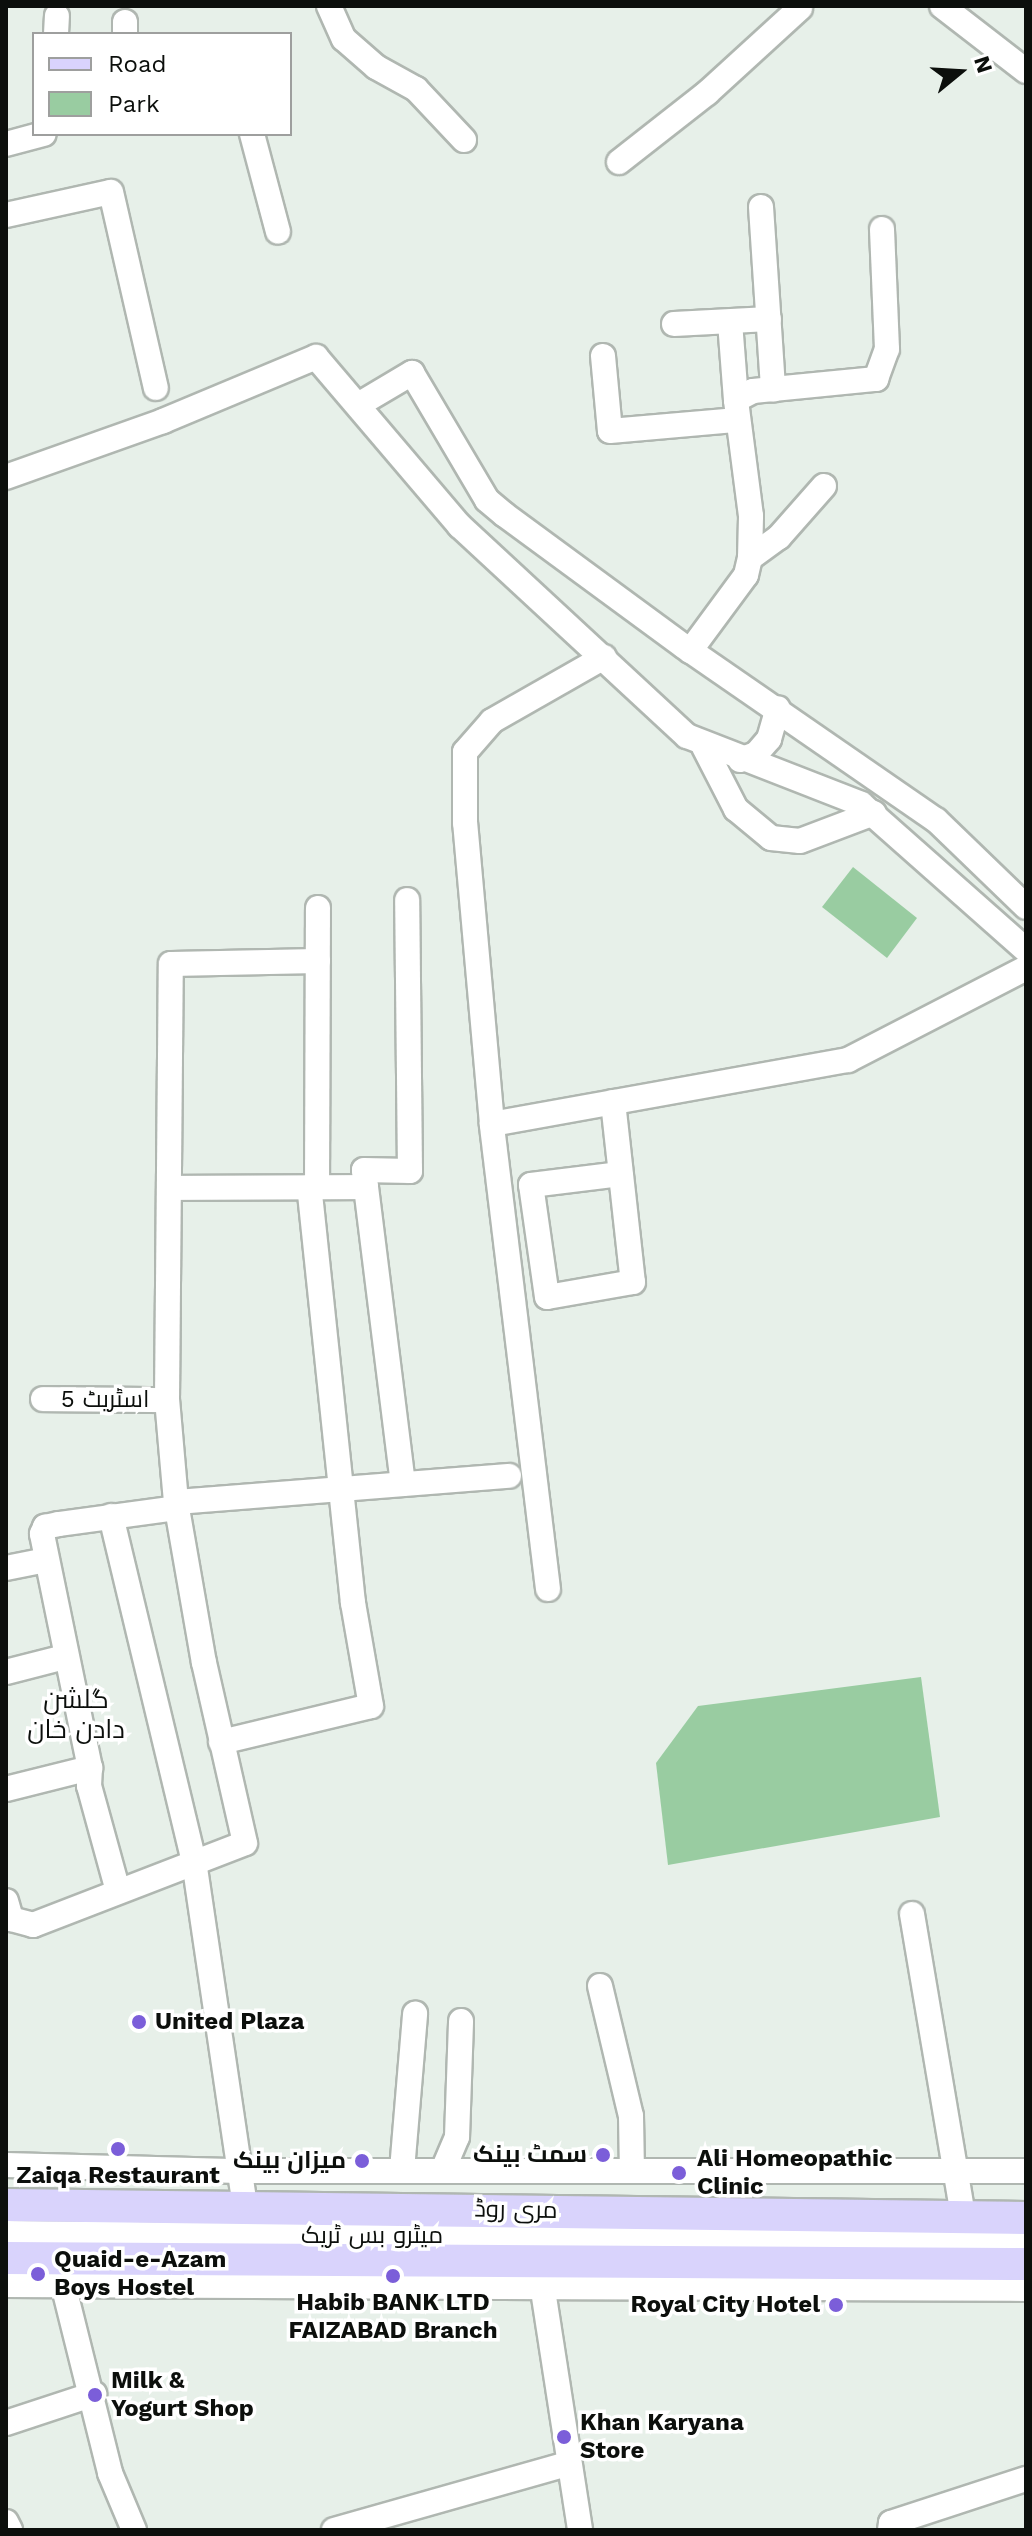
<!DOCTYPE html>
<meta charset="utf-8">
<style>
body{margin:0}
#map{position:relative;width:1032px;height:2536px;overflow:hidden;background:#e7f0e9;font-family:"Work Sans",Cairo,sans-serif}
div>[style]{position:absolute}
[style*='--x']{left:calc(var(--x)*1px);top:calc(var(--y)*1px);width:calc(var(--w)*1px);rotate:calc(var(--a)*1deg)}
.green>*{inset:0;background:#99cca1}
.roads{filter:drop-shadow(2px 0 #b0b7b1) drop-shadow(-2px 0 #b0b7b1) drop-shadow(0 2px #b0b7b1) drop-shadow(0 -2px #b0b7b1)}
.minor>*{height:24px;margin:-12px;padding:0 12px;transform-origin:12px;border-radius:12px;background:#fff}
.major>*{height:32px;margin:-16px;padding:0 16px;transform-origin:16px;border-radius:16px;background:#d9d3fc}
.dots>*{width:22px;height:22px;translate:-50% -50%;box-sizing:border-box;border:4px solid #fff;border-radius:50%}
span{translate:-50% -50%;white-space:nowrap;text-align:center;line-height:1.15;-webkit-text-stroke:7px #fff;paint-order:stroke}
.street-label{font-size:24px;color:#0c0f0c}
.poi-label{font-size:24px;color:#0c0f0c;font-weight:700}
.left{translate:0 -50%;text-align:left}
.right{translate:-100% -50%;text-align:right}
.neighbourhood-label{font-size:26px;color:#0c0f0c}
.frame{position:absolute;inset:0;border:8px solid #0c0f0c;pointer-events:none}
.legend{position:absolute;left:32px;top:32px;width:260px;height:104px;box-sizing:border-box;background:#fff;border:2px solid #9e9f9e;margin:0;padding:10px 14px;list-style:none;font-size:24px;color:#0c0f0c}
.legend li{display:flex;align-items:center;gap:16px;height:40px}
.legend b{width:40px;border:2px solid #9e9f9e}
.north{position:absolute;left:920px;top:32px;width:80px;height:80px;-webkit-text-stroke:6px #fff;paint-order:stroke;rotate:72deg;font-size:22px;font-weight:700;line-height:32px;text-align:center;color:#0c0f0c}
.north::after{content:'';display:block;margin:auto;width:28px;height:36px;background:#0c0f0c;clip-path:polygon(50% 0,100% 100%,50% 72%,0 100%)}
</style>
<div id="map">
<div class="green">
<div style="clip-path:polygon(853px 867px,917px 918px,887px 958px,822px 907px)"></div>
<div style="clip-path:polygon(921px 1677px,940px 1817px,668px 1865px,656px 1763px,698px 1706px)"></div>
</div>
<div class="roads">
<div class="minor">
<div style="--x:329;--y:6;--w:36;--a:66"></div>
<div style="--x:344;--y:39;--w:43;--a:41.2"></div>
<div style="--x:376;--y:67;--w:46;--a:28.8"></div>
<div style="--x:416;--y:89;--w:70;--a:46.7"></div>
<div style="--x:942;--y:6;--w:106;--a:37.7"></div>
<div style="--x:56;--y:34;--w:18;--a:-87"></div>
<div style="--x:125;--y:34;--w:12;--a:-90"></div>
<div style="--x:252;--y:134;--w:101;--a:75.1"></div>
<div style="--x:6;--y:144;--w:39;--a:-15"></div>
<div style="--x:619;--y:162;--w:112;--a:-38.1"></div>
<div style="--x:707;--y:93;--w:126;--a:-42.4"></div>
<div style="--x:761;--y:207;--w:183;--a:86.2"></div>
<div style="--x:6;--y:215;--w:107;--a:-12.4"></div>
<div style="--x:111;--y:192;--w:201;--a:77.1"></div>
<div style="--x:730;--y:322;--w:78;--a:85.6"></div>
<div style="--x:674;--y:324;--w:95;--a:-3"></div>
<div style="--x:603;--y:356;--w:75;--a:84.7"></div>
<div style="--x:610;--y:431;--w:125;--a:-5"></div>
<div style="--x:358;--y:405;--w:63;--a:-30.7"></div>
<div style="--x:412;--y:373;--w:147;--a:59.4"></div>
<div style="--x:487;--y:500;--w:23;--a:40"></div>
<div style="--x:505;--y:515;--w:223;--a:36.3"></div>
<div style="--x:685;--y:647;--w:305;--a:34.6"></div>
<div style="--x:936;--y:820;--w:125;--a:44"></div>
<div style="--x:6;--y:477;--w:167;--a:-19.6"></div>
<div style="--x:163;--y:421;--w:166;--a:-22.7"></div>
<div style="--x:316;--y:357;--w:222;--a:49.6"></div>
<div style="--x:460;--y:526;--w:309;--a:42.8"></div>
<div style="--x:687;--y:736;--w:187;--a:21.3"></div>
<div style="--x:861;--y:804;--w:220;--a:41.5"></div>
<div style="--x:750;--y:558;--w:36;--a:-36"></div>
<div style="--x:779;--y:537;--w:68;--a:-48.6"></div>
<div style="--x:690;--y:651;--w:94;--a:-53.6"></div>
<div style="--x:746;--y:575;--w:17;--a:-77"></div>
<div style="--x:750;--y:558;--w:42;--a:-88.6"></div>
<div style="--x:751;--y:516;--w:117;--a:-97.4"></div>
<div style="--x:736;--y:400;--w:19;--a:-28"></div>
<div style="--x:753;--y:391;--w:124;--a:-5.6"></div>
<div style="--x:876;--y:379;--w:32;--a:-70"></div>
<div style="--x:887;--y:349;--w:120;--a:-92.4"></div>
<div style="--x:704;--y:747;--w:70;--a:62.7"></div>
<div style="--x:736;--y:809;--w:45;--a:39.6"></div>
<div style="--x:771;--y:838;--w:29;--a:6"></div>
<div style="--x:800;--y:841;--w:79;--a:-20.7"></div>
<div style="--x:740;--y:760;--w:17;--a:-21"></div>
<div style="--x:756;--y:754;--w:20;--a:-49"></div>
<div style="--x:769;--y:739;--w:32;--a:-74"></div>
<div style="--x:613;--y:1102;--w:181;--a:83.7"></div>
<div style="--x:633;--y:1282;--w:87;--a:170.1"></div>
<div style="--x:547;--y:1297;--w:113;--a:-98.1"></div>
<div style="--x:531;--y:1185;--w:90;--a:-7"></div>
<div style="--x:492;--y:1124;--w:362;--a:-10.2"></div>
<div style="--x:848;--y:1060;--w:200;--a:-27.3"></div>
<div style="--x:169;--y:1188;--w:197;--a:-0.3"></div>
<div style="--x:317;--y:1188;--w:280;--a:-89.8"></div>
<div style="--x:43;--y:1399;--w:124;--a:0.5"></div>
<div style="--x:403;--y:1484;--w:316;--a:-97.1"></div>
<div style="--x:364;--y:1170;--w:46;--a:1.2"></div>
<div style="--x:410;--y:1171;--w:271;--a:-90.6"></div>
<div style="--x:176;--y:1502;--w:334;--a:-4.5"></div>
<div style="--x:111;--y:1516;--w:355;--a:76.5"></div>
<div style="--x:194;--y:1861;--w:349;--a:81.6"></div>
<div style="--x:6;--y:1568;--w:41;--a:-11.3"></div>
<div style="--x:548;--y:1589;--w:468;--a:-96.9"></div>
<div style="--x:492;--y:1124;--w:302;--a:-95.1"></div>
<div style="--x:465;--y:823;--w:71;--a:-90"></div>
<div style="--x:465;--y:752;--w:41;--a:-48.9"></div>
<div style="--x:492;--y:721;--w:129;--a:-29.7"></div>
<div style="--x:6;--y:1672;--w:61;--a:-14.3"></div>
<div style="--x:221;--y:1742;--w:154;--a:-13.5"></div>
<div style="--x:371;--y:1706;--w:105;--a:-99.9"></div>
<div style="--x:353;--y:1603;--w:418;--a:-96"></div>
<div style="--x:6;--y:1789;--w:87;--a:-14"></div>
<div style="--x:118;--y:1891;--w:109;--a:-105.4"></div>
<div style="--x:89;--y:1786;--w:18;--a:-87"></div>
<div style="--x:90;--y:1768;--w:239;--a:-101.6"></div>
<div style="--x:42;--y:1534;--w:8;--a:-67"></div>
<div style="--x:45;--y:1527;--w:14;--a:-12"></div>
<div style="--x:59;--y:1524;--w:119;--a:-7.7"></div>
<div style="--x:6;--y:1901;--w:19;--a:74"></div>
<div style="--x:11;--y:1919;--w:23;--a:15"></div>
<div style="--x:33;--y:1925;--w:227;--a:-21.1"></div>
<div style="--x:245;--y:1843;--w:185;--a:-102.8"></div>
<div style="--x:204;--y:1663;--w:163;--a:-99.9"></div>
<div style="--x:176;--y:1502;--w:102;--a:-95"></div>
<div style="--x:167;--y:1400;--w:436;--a:-89.5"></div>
<div style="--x:171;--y:964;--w:147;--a:-1.2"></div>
<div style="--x:912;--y:1914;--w:307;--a:80.4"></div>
<div style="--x:600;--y:1986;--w:134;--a:76.6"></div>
<div style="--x:631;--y:2116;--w:55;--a:89"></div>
<div style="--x:6;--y:2165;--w:234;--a:1.5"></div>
<div style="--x:240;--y:2171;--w:786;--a:0"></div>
<div style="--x:402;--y:2170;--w:157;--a:-85.2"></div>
<div style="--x:443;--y:2170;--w:36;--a:-67"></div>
<div style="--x:457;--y:2137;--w:116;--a:-88"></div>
<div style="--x:6;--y:2233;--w:1020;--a:0.45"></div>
<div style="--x:540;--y:2271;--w:262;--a:81.2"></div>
<div style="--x:63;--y:2284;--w:195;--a:76"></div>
<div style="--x:110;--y:2473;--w:62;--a:67.2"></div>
<div style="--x:6;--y:2285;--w:1020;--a:0.22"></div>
<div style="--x:6;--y:2423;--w:93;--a:-18.2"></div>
<div style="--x:6;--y:2522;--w:9;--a:63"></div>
<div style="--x:334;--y:2530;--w:243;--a:-15.8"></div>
<div style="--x:890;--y:2530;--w:7;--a:-82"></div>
<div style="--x:891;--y:2523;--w:142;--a:-18.1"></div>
</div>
<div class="major">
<div style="--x:6;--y:2205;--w:1020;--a:0.73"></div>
<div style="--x:6;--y:2258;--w:1020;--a:0.34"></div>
</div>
</div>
<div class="dots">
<div style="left:139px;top:2022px;background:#7b5ed9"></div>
<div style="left:118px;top:2149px;background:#7b5ed9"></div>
<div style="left:603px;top:2155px;background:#7b5ed9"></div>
<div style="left:362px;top:2161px;background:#7b5ed9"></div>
<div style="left:679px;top:2173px;background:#7b5ed9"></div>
<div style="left:38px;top:2274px;background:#7b5ed9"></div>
<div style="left:393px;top:2276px;background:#7b5ed9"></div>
<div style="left:836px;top:2305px;background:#7b5ed9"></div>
<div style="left:95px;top:2395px;background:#7b5ed9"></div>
<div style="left:564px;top:2437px;background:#7b5ed9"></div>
</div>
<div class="street-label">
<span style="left:105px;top:1400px">اسٹریٹ 5</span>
<span style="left:516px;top:2210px;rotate:1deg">مری روڈ</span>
<span style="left:372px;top:2236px">میٹرو بس ٹریک</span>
</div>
<div class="poi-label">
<span class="left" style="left:155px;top:2022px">United Plaza</span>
<span class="right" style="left:587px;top:2155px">سمٹ بینک</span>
<span class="left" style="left:697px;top:2173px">Ali Homeopathic<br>Clinic</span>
<span class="right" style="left:346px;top:2161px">میزان بینک</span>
<span style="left:118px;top:2176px">Zaiqa Restaurant</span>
<span class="left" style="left:54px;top:2274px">Quaid-e-Azam<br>Boys Hostel</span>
<span style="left:393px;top:2317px">Habib BANK LTD<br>FAIZABAD Branch</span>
<span class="right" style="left:820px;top:2305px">Royal City Hotel</span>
<span class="left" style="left:111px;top:2395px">Milk &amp;<br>Yogurt Shop</span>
<span class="left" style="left:580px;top:2437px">Khan Karyana<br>Store</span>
</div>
<div class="neighbourhood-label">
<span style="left:76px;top:1715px">گلشن<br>دادن خان</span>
</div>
<div class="frame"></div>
<ul class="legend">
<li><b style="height:10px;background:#d9d3fc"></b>Road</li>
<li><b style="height:22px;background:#99cca1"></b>Park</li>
</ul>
<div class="north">N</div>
</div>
